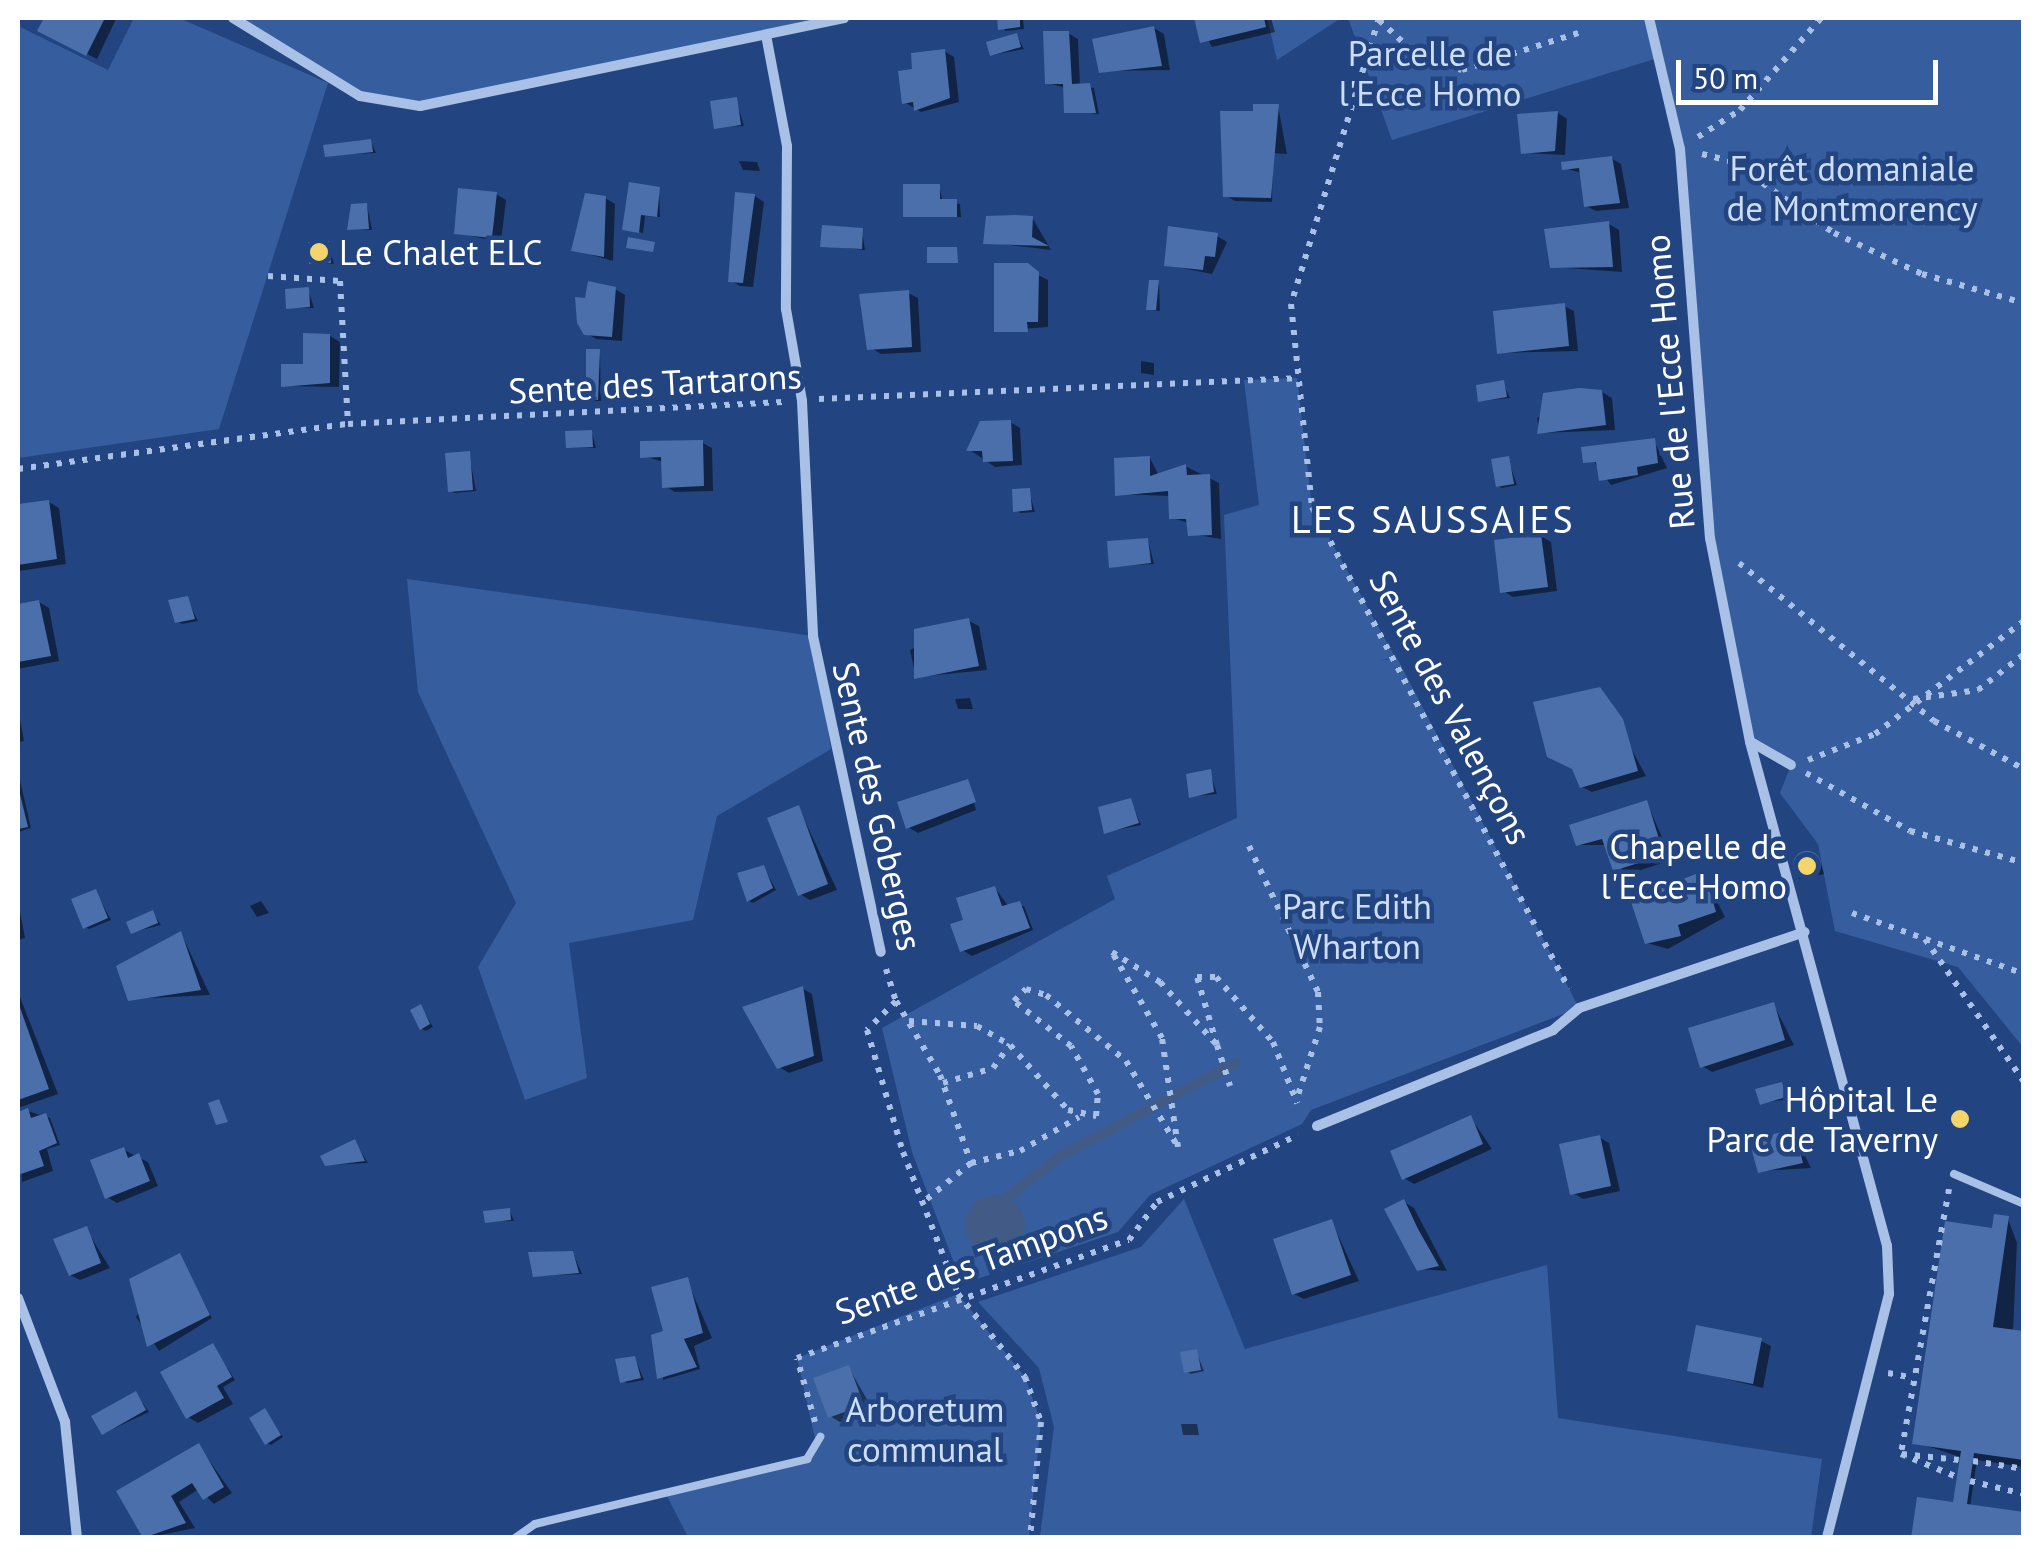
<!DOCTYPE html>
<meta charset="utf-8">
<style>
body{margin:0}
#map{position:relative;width:2041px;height:1555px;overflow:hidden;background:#224581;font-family:"PT Sans",sans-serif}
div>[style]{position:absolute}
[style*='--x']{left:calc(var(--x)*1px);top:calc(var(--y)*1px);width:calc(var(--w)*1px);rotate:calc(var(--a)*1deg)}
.green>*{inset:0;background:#365e9f}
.water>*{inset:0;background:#415a86}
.round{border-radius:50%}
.shadow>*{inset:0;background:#0007}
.stream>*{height:10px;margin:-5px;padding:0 5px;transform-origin:5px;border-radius:5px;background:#415a86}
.building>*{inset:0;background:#4b6faa}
.path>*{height:6px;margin-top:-3px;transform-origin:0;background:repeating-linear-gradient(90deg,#a9c1e7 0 5px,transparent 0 13px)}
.service>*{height:8px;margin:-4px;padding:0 4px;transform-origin:4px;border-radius:4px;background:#a9c1e7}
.minor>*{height:10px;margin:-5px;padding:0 5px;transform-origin:5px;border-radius:5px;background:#a9c1e7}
.dots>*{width:28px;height:28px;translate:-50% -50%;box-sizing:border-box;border:5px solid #224581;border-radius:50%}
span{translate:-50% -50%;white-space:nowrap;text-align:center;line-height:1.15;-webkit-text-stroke:9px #224581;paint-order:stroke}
.park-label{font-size:35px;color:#cdddf6}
.poi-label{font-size:35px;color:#fff}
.left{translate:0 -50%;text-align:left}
.right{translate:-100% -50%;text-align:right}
.street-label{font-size:35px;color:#fff}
.neighbourhood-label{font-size:38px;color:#fff;letter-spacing:2.5px}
.frame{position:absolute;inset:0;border:20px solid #fff;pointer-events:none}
.scale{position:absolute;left:1676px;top:60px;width:262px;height:45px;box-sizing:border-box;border:5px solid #fff;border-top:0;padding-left:12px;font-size:30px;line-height:35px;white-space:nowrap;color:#fff;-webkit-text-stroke:8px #224581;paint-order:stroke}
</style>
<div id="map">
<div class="green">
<div style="clip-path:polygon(134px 18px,179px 18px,328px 83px,219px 429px,18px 458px,18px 26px,108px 70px)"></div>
<div style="clip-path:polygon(233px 18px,844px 18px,420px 106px,360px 96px)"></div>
<div style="clip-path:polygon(1267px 18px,1341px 18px,1277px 60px)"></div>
<div style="clip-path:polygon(1348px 18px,2023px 18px,2023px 1047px,1958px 967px,1835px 931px,1818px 844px,1780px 793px,1791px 765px,1750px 742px,1706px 519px,1680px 149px,1661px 57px,1392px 140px)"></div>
<div style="clip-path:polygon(1297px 378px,1312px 507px,1395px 657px,1378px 661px,1397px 658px,1579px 1008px,1311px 1110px,1302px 1124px,1150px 1195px,1118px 1232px,962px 1284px,912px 1152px,882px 1028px,1115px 899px,1107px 876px,1237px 818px,1224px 515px,1259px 505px,1244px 380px)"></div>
<div style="clip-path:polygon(407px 579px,813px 636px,831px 749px,717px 816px,693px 920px,569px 943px,587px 1078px,525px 1100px,478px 967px,516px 903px,418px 692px)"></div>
<div style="clip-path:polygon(1184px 1199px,1245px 1349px,1547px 1265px,1558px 1418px,1822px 1459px,1811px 1537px,1040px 1537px,1054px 1427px,1039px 1368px,978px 1302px,1141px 1247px)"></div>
<div style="clip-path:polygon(958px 1294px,1025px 1377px,1041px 1422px,1029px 1537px,688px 1537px,665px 1492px,807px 1459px,816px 1443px,797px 1358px)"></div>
</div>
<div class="water">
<div class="round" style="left:965px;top:1195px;width:60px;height:60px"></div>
</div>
<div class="shadow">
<div style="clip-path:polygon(47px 18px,112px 18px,116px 19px,97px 59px,40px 30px)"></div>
<div style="clip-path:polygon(999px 18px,1023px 18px,1024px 29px,1005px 31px)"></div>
<div style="clip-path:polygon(1196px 18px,1271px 18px,1275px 32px,1212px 47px)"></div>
<div style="clip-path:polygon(1154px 28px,1164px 34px,1170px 70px,1101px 71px)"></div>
<div style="clip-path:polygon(1068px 33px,1078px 39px,1080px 86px,1094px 88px,1099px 114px,1067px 111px,1066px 88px,1047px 83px)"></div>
<div style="clip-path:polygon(1017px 36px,1024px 49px,992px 55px)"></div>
<div style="clip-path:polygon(944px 51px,954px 57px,959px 102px,921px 112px,904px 102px,915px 71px)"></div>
<div style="clip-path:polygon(736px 100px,744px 126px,717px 127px)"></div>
<div style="clip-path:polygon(1278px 106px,1287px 154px,1273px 153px,1272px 202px,1235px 201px,1225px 195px)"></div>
<div style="clip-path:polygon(1558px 113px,1567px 119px,1565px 155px,1523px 153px)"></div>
<div style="clip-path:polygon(371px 142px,376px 153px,327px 155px)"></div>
<div style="clip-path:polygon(1611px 158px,1621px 164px,1629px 208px,1596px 211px,1586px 206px,1582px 173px,1564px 168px)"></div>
<div style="clip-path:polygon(739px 161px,757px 162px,760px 171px,743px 170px)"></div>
<div style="clip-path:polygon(939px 186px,943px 202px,960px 204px,961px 217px,906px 215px)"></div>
<div style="clip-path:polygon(659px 189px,660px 217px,645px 216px,643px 233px,624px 229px)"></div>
<div style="clip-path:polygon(496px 194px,506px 200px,501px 242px,457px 233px)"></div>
<div style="clip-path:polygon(755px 196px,764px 202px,753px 287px,740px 286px,730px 280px)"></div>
<div style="clip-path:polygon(605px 198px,615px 204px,613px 261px,574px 250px)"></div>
<div style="clip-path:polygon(367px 205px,372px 230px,350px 229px)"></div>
<div style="clip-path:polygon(1033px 219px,1051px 250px,986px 242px)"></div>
<div style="clip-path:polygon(1609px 224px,1619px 230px,1622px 272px,1553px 267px)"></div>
<div style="clip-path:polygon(862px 230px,865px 250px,823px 246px)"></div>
<div style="clip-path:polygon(1217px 236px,1227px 242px,1212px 274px,1167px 265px)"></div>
<div style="clip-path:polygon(328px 243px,334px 264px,311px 262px)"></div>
<div style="clip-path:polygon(1038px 275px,1048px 280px,1048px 327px,997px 331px)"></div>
<div style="clip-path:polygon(1159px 283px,1160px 311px,1153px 310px,1149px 308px)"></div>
<div style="clip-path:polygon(308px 289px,314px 308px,289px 308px)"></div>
<div style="clip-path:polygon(615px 289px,625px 295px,622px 341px,596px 339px,586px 333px,588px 301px)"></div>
<div style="clip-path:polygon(908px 293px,918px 298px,921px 352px,881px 354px,871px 348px)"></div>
<div style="clip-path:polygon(1564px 306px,1574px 311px,1578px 351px,1499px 353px)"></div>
<div style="clip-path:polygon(330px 336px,340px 342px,339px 387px,284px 386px)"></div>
<div style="clip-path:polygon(600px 352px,601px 401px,592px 401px,588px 399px)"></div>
<div style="clip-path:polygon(1141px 361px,1154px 363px,1154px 375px,1141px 373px)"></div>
<div style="clip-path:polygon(1503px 383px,1510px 398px,1480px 401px)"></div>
<div style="clip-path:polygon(1602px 392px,1612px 398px,1615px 430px,1540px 433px,1537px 418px)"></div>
<div style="clip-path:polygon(1010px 422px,1020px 428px,1022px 465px,995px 467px,970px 450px)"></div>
<div style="clip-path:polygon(592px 433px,596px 448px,568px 447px)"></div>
<div style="clip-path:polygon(1654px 441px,1667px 468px,1611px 485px,1585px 449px)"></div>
<div style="clip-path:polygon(703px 443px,712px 448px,713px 491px,675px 492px,665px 486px,664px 462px,643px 456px)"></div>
<div style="clip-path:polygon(469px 454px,476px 491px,454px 493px,450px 490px)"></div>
<div style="clip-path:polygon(1150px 458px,1159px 476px,1185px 466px,1219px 483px,1221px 539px,1190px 534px,1189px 523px,1172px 518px,1170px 496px,1118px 494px)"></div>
<div style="clip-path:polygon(1508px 459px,1517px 485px,1502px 488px,1498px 486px)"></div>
<div style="clip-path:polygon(1029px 491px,1035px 512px,1020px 513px,1016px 510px)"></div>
<div style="clip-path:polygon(49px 502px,59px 508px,66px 564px,19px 571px,18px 507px)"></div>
<div style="clip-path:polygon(1541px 536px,1551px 542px,1557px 591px,1513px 597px,1503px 591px)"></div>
<div style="clip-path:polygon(1148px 540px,1154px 564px,1111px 566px)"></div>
<div style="clip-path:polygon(187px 599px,198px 621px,182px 624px,177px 621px)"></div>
<div style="clip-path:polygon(39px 602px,49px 608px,59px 661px,18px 669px,18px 606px)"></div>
<div style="clip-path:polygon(969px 621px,979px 626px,987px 670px,916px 677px,910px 650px)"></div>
<div style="clip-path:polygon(1599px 689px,1646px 776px,1592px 792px,1582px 787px)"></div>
<div style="clip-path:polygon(970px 698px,973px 709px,958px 709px,955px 699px)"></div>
<div style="clip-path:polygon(18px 708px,24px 741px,18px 742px)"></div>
<div style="clip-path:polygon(18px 772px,31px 828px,18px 832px)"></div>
<div style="clip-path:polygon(1210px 772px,1217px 794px,1192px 796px)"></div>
<div style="clip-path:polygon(968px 782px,976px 810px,918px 833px,908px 827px)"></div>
<div style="clip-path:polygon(1131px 801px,1141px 825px,1106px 832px)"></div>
<div style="clip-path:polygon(1647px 803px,1672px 860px,1625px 875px,1607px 845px,1578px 845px)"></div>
<div style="clip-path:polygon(799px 808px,837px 890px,810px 900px,800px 894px)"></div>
<div style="clip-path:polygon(1819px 858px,1824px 874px,1799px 879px,1793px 861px)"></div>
<div style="clip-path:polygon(764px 867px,776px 890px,753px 903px,749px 901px)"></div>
<div style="clip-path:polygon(1703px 873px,1725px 917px,1668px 949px,1647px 943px,1642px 893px)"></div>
<div style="clip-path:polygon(995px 888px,1009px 907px,1024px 906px,1033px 930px,972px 956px,962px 950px,966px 921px)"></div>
<div style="clip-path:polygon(96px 892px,111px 920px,89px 929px,85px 927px)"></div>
<div style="clip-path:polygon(18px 901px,25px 938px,18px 940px)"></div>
<div style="clip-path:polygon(261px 901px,269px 913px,257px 917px,250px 906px)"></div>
<div style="clip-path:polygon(153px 913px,161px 925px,133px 932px)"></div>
<div style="clip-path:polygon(181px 933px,210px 995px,130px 999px)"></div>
<div style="clip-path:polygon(802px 988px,812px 994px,823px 1061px,789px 1073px,779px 1067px)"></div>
<div style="clip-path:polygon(18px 992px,58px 1094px,21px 1107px,18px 1105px)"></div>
<div style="clip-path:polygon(1774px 1005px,1794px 1045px,1712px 1072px,1702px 1066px)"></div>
<div style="clip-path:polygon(421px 1007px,433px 1027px,426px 1031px,422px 1029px)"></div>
<div style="clip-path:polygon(1781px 1085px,1789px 1099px,1762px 1103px)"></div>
<div style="clip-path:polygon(28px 1111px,50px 1118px,60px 1145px,47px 1149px,53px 1171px,22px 1182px,18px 1116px)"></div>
<div style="clip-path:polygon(1471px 1118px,1492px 1149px,1414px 1184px,1404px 1178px)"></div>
<div style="clip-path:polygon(1793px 1131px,1811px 1168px,1761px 1171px)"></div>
<div style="clip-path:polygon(1599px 1137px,1609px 1143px,1620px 1191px,1583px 1199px,1573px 1193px)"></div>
<div style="clip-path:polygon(355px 1142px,368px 1163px,326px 1165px)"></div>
<div style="clip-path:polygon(124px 1150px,148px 1162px,158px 1186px,117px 1203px,107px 1197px)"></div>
<div style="clip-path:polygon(1404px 1202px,1414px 1208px,1447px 1271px,1418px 1269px)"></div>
<div style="clip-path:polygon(510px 1211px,514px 1221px,487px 1221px)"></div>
<div style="clip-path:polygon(2008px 1219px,2017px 1243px,2013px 1332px,2024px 1334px,2024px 1467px,1977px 1460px,1970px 1507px,1955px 1505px,1963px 1458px,1915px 1442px)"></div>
<div style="clip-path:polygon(1332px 1222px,1359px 1281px,1304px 1299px,1294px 1294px)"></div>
<div style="clip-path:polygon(86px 1229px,110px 1268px,80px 1280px,70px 1275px)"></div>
<div style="clip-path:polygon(573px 1253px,582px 1274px,535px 1276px)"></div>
<div style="clip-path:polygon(180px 1256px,212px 1318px,159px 1351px,136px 1317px)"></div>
<div style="clip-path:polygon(687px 1280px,712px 1338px,694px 1346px,700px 1369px,663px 1380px,666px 1333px)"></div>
<div style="clip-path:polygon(1761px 1341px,1771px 1346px,1763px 1388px,1690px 1370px)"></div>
<div style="clip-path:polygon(213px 1346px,235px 1380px,223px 1387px,233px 1404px,198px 1423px,188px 1417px)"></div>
<div style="clip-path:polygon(1196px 1351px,1204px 1371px,1191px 1374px,1186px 1371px)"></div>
<div style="clip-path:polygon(635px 1358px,644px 1380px,627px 1383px,622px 1381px)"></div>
<div style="clip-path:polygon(849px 1368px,873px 1410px,840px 1422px,830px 1416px)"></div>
<div style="clip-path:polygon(136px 1394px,149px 1412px,104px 1433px)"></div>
<div style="clip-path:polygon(265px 1411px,283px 1437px,271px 1445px,267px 1443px)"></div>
<div style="clip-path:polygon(1181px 1424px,1197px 1424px,1199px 1435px,1183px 1435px)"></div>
<div style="clip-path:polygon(199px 1446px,232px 1493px,214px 1504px,199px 1489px,179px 1502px,195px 1528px,146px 1538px,120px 1492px)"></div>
</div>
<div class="stream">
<div style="--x:1007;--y:1198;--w:68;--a:-38.4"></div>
<div style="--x:1060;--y:1156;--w:199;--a:-27.9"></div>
</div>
<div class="building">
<div style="clip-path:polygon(44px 18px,105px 18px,86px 56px,37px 31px)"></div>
<div style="clip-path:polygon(997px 18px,1020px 18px,1020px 27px,998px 30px)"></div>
<div style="clip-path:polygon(1194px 18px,1264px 18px,1266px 27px,1200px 43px)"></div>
<div style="clip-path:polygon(1154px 26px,1162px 66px,1099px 73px,1092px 39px)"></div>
<div style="clip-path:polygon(1043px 31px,1069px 31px,1072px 84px,1090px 83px,1096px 113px,1064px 113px,1063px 84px,1045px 84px)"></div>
<div style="clip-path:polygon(1017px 33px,1021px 47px,990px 56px,986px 42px)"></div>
<div style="clip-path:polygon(945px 49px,950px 98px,914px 111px,913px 102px,902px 104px,898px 71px,912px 69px,911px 53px)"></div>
<div style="clip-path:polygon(737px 97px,741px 125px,714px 129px,710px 101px)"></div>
<div style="clip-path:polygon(1253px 104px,1279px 104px,1271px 198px,1223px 197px,1220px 111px,1253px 111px)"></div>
<div style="clip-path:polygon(1558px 111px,1555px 151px,1521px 154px,1517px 114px)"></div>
<div style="clip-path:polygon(371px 139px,373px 152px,325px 157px,323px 145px)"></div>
<div style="clip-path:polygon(1612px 156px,1620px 203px,1584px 207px,1579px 168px,1562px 170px,1561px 162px)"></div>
<div style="clip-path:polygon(629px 182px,660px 187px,657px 217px,641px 215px,639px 233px,622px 230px)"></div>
<div style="clip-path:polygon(903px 184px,940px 184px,940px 199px,957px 199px,957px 217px,903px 217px)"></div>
<div style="clip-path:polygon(458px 188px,497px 192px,492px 238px,454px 234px)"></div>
<div style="clip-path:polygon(735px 192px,755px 194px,743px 283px,728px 282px)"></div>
<div style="clip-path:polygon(585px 193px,606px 196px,604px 257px,571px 251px)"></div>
<div style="clip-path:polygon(367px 203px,369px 229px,347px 230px,351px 204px)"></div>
<div style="clip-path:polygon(1015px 215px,1033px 216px,1032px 237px,1049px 246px,983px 244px,986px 216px)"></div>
<div style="clip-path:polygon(1609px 221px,1613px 267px,1550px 268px,1544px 229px)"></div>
<div style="clip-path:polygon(822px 225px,863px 228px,862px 249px,820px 247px)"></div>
<div style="clip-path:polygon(1168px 226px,1218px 233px,1215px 257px,1205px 256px,1203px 270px,1164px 266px)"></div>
<div style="clip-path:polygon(628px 237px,655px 242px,653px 252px,626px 248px)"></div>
<div style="clip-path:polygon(329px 241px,331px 263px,309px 264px,308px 242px)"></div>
<div style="clip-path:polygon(927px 247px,957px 247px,958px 263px,927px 263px)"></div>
<div style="clip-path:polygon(994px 263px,1028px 263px,1039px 272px,1038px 322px,1027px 322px,1028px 332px,994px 332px)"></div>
<div style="clip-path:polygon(1149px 280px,1159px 280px,1156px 310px,1146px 310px)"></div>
<div style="clip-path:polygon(588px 281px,616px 287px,612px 337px,584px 335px,577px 323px,575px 297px,585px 298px)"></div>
<div style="clip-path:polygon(309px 287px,310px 307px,286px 309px,285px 289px)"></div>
<div style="clip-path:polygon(909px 290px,912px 347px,867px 350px,859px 294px)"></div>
<div style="clip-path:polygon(1565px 303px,1569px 346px,1497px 354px,1493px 311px)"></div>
<div style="clip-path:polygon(303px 333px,330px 334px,330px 383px,281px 387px,281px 364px,303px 364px)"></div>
<div style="clip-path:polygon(586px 349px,600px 349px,598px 400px,586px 400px)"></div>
<div style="clip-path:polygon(1504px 380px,1507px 397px,1478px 402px,1476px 385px)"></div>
<div style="clip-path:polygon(1579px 388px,1602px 390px,1606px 425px,1537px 434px,1543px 393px)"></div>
<div style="clip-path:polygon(1011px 420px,1013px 461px,983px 462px,982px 451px,966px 451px,980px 421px)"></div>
<div style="clip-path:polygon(592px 430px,593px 447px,566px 448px,565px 431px)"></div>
<div style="clip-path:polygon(1655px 438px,1658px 463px,1637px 467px,1638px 475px,1599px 481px,1596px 462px,1583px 463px,1581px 447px)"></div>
<div style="clip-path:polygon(703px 440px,704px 486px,662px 488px,661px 457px,640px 458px,640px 441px)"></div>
<div style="clip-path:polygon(470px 451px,473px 490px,448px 492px,445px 453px)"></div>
<div style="clip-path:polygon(1150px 456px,1150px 476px,1186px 464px,1187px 475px,1210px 474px,1212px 535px,1188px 536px,1186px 519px,1169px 519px,1168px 491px,1115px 496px,1114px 458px)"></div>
<div style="clip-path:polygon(1509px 456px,1514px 484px,1496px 487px,1491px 459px)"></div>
<div style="clip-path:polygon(1030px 488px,1032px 510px,1013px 512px,1012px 489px)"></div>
<div style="clip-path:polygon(49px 500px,57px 559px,18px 565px,18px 504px)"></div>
<div style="clip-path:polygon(1541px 534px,1548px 587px,1500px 593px,1494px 540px)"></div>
<div style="clip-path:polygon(1148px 538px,1151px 563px,1109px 568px,1107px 541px)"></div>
<div style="clip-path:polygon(188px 596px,195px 619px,175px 623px,168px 600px)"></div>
<div style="clip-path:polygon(39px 600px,51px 656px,18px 662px,18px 604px)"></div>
<div style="clip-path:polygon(969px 618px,979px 666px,914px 679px,914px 629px)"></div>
<div style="clip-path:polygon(1600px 687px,1623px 719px,1638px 771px,1580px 788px,1572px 769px,1547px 757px,1533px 702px)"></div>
<div style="clip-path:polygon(1211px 769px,1214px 792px,1189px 798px,1186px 774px)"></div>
<div style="clip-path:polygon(968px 779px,976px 802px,906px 829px,897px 802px)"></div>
<div style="clip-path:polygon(18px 786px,28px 827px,18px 829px)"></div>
<div style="clip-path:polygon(1131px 798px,1139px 823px,1104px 834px,1098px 807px)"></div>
<div style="clip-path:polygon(1647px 800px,1664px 855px,1613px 871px,1602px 839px,1576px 846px,1569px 825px)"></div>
<div style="clip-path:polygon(799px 805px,828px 884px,798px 896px,767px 818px)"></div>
<div class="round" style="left:1793px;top:851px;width:28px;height:28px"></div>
<div style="clip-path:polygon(764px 865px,773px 888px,747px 902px,737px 873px)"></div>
<div style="clip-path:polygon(1704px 871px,1716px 912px,1678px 925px,1681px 936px,1645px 944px,1630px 899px)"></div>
<div style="clip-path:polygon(995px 886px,1002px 906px,1020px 901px,1030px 928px,960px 952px,950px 924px,963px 920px,956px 898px)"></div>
<div style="clip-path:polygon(96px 889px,108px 918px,83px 929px,71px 899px)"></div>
<div style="clip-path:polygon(153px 910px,158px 923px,131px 934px,126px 922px)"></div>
<div style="clip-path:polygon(181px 931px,201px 990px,128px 1001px,116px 966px)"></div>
<div style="clip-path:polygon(803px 986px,814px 1056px,777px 1069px,742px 1007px)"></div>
<div style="clip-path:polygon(18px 1002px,49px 1089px,18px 1100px)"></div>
<div style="clip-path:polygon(1774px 1002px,1785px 1040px,1700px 1068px,1688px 1028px)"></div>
<div style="clip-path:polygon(421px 1004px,430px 1024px,420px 1030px,410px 1010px)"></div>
<div style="clip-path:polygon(1782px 1082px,1786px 1097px,1760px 1105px,1755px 1089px)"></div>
<div style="clip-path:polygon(219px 1099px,228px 1122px,216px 1125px,208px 1103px)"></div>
<div style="clip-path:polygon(28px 1108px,31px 1118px,46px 1113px,57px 1143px,39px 1151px,44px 1166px,18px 1175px,18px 1112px)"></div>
<div style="clip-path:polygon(1471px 1115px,1483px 1144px,1402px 1180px,1390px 1151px)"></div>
<div style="clip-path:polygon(1794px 1129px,1803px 1163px,1758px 1173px,1749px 1140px)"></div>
<div style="clip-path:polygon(1600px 1135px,1611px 1186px,1570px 1195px,1559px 1144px)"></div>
<div style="clip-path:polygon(355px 1139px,365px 1161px,325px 1166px,320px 1156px)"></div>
<div style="clip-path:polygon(124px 1147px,128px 1158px,139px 1153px,150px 1181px,105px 1199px,90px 1160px)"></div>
<div style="clip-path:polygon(1404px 1199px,1418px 1229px,1439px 1266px,1417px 1271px,1384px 1209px)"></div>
<div style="clip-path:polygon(510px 1208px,511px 1220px,485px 1223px,483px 1211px)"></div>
<div style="clip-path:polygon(1994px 1214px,2009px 1216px,1993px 1327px,2024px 1331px,2024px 1460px,1974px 1453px,1967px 1504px,2024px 1512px,2024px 1538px,1911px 1538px,1917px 1497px,1953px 1502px,1961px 1451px,1912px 1444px,1945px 1221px,1992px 1228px)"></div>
<div style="clip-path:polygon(1332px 1219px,1351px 1275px,1292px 1295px,1273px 1239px)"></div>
<div style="clip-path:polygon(87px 1226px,101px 1263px,69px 1276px,53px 1239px)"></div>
<div style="clip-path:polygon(573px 1251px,579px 1273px,533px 1277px,528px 1252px)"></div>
<div style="clip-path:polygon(180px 1253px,210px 1315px,147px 1347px,129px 1279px)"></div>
<div style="clip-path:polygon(688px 1277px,703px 1333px,684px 1339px,697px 1367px,657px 1379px,651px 1335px,663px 1331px,651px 1287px)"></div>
<div style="clip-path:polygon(1696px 1325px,1762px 1338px,1753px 1384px,1687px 1371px)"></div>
<div style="clip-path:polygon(213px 1343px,232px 1377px,217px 1386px,224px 1398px,186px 1419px,160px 1372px)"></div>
<div style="clip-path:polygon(1197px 1349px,1201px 1370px,1184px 1373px,1180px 1352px)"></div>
<div style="clip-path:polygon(635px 1356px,641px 1378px,620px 1383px,615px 1359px)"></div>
<div style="clip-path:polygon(849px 1365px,864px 1405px,828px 1418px,813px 1378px)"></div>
<div style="clip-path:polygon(136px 1391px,146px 1410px,102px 1435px,91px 1416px)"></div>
<div style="clip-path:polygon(265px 1408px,281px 1435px,265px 1445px,249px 1418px)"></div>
<div style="clip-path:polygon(199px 1443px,224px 1487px,203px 1500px,192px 1483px,171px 1496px,186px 1523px,143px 1538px,116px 1491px)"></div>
</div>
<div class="path">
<div style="--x:1379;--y:18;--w:299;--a:107.1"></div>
<div style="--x:1291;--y:304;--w:204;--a:84.1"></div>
<div style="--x:1312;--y:507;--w:546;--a:61.93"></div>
<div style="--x:1379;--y:20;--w:57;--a:42.9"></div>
<div style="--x:1421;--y:59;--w:42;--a:15"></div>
<div style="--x:1462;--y:70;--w:128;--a:-17.7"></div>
<div style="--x:1698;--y:137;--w:50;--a:-32.7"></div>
<div style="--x:1740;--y:110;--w:123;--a:-48.6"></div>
<div style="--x:1702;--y:154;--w:30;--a:14"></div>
<div style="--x:1731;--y:161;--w:126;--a:35"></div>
<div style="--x:1834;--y:233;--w:97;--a:25"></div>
<div style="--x:1922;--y:274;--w:106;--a:15.9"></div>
<div style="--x:268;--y:276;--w:72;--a:4"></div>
<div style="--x:340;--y:281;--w:143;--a:86.8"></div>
<div style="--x:819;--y:399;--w:478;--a:-2.5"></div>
<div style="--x:18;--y:469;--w:333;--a:-7.8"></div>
<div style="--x:348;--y:424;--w:435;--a:-2.9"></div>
<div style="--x:1739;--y:563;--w:251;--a:39"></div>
<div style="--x:1934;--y:721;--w:102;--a:28.1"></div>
<div style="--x:1913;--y:699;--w:66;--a:-7.9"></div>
<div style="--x:1978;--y:690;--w:58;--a:-38"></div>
<div style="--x:1808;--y:760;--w:72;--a:-21.2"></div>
<div style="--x:1875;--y:734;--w:187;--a:-37.2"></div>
<div style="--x:1806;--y:773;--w:119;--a:29.1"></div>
<div style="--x:1910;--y:831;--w:118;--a:15.7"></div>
<div style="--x:1249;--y:846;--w:161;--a:64.7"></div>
<div style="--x:1318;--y:992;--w:35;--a:87"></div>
<div style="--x:1320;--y:1027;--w:75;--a:107.9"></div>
<div style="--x:1852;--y:913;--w:182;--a:19.5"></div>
<div style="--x:1925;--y:939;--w:174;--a:55.3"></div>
<div style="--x:886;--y:969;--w:34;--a:73"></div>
<div style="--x:896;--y:1001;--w:41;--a:135"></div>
<div style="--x:867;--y:1030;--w:127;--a:73.6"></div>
<div style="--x:903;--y:1152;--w:152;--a:68.8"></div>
<div style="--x:958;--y:1294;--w:107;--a:51.1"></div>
<div style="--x:1025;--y:1377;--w:48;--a:70.4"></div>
<div style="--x:1041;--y:1422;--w:117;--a:95.4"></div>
<div style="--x:896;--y:1001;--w:86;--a:59.3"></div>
<div style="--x:940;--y:1075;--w:93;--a:70.6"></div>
<div style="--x:971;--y:1163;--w:63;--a:140.8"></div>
<div style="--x:909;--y:1021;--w:68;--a:4.2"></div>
<div style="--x:977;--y:1026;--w:38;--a:30"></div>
<div style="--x:1010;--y:1045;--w:87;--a:48.3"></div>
<div style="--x:1068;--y:1110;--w:29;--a:12"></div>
<div style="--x:1096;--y:1116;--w:22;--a:-85"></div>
<div style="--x:1098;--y:1094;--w:55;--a:-119.4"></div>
<div style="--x:1071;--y:1046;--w:73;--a:-141.7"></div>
<div style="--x:1014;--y:1001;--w:17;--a:-45"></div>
<div style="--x:1026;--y:989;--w:21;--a:17"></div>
<div style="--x:1046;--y:995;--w:104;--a:39.5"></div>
<div style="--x:1126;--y:1061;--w:100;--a:58.8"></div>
<div style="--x:1178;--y:1147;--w:110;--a:-98.4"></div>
<div style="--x:1162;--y:1038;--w:99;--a:-120.2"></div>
<div style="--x:1112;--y:952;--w:57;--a:32"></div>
<div style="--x:1160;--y:982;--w:85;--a:47.9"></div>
<div style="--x:1217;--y:1045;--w:71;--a:-106.4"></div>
<div style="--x:1197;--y:977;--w:19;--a:0"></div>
<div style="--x:1216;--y:977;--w:86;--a:48.8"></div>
<div style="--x:1273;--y:1042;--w:66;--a:68.5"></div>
<div style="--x:1217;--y:1045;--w:43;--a:72.4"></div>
<div style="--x:943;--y:1083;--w:52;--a:-16.7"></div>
<div style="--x:993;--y:1068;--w:29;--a:-54"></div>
<div style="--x:971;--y:1163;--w:50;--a:-13.8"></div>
<div style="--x:1020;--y:1151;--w:68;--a:-30"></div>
<div style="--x:1949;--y:1189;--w:269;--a:100.3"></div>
<div style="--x:1901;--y:1454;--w:61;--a:22.3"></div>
<div style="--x:1888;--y:1373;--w:25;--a:11"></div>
<div style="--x:815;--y:1422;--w:66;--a:-105.7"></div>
<div style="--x:797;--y:1358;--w:352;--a:-19.6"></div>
<div style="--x:1129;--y:1240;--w:47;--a:-53.6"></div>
<div style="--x:1157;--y:1202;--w:156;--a:-25.4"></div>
<div style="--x:1902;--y:1454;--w:57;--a:6"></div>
<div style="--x:1973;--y:1461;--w:52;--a:8.9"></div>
<div style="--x:1970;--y:1481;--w:56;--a:13.5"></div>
</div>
<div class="service">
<div style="--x:1954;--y:1174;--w:76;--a:23.2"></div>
<div style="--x:515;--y:1538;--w:24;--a:-35"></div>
<div style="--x:535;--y:1524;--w:280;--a:-13.4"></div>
<div style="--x:807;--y:1459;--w:26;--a:-59"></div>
</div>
<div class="minor">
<div style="--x:233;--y:18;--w:149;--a:31.6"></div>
<div style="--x:360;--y:96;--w:61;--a:9.5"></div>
<div style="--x:420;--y:106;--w:433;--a:-11.7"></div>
<div style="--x:1649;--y:18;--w:135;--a:76.7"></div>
<div style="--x:1680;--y:149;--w:390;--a:85.6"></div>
<div style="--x:1710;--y:538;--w:208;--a:78.9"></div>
<div style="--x:1750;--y:742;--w:522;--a:74.79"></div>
<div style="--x:1887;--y:1246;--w:48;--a:87.6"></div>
<div style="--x:1889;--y:1294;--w:252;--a:104.3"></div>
<div style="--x:766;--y:35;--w:113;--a:79.3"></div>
<div style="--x:787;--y:146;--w:163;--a:90.4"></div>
<div style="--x:786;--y:309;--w:93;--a:80.1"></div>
<div style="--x:802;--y:401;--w:235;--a:87.3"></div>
<div style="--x:813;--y:636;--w:323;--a:77.9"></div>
<div style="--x:1751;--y:742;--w:46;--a:29.9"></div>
<div style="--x:1317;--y:1126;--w:255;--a:-22.1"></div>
<div style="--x:1553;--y:1030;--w:34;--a:-40"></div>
<div style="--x:1579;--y:1008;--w:238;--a:-18.6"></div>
<div style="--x:18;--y:1298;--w:133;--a:69.2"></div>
<div style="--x:65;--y:1422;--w:117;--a:84.1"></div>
</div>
<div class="dots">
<div style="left:319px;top:252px;background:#f3d56b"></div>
<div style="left:1807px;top:866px;background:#f3d56b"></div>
<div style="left:1960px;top:1119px;background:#f3d56b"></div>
</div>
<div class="park-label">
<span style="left:1430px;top:73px">Parcelle de<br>l'Ecce Homo</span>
<span style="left:1852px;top:188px">Forêt domaniale<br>de Montmorency</span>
<span style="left:1357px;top:926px">Parc Edith<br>Wharton</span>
<span style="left:925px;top:1429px">Arboretum<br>communal</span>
</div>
<div class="poi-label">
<span class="left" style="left:339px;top:252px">Le Chalet ELC</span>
<span class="right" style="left:1787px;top:866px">Chapelle de<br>l'Ecce-Homo</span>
<span class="right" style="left:1938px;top:1119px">Hôpital Le<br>Parc de Taverny</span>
</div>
<div class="street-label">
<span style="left:1669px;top:382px;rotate:-95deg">Rue de l'Ecce Homo</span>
<span style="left:655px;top:383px;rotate:-3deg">Sente des Tartarons</span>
<span style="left:1451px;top:707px;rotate:62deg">Sente des Valençons</span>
<span style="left:878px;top:806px;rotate:77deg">Sente des Goberges</span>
<span style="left:971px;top:1264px;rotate:-20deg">Sente des Tampons</span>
</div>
<div class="neighbourhood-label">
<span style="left:1433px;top:519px">LES SAUSSAIES</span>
</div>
<div class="frame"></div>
<div class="scale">50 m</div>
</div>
